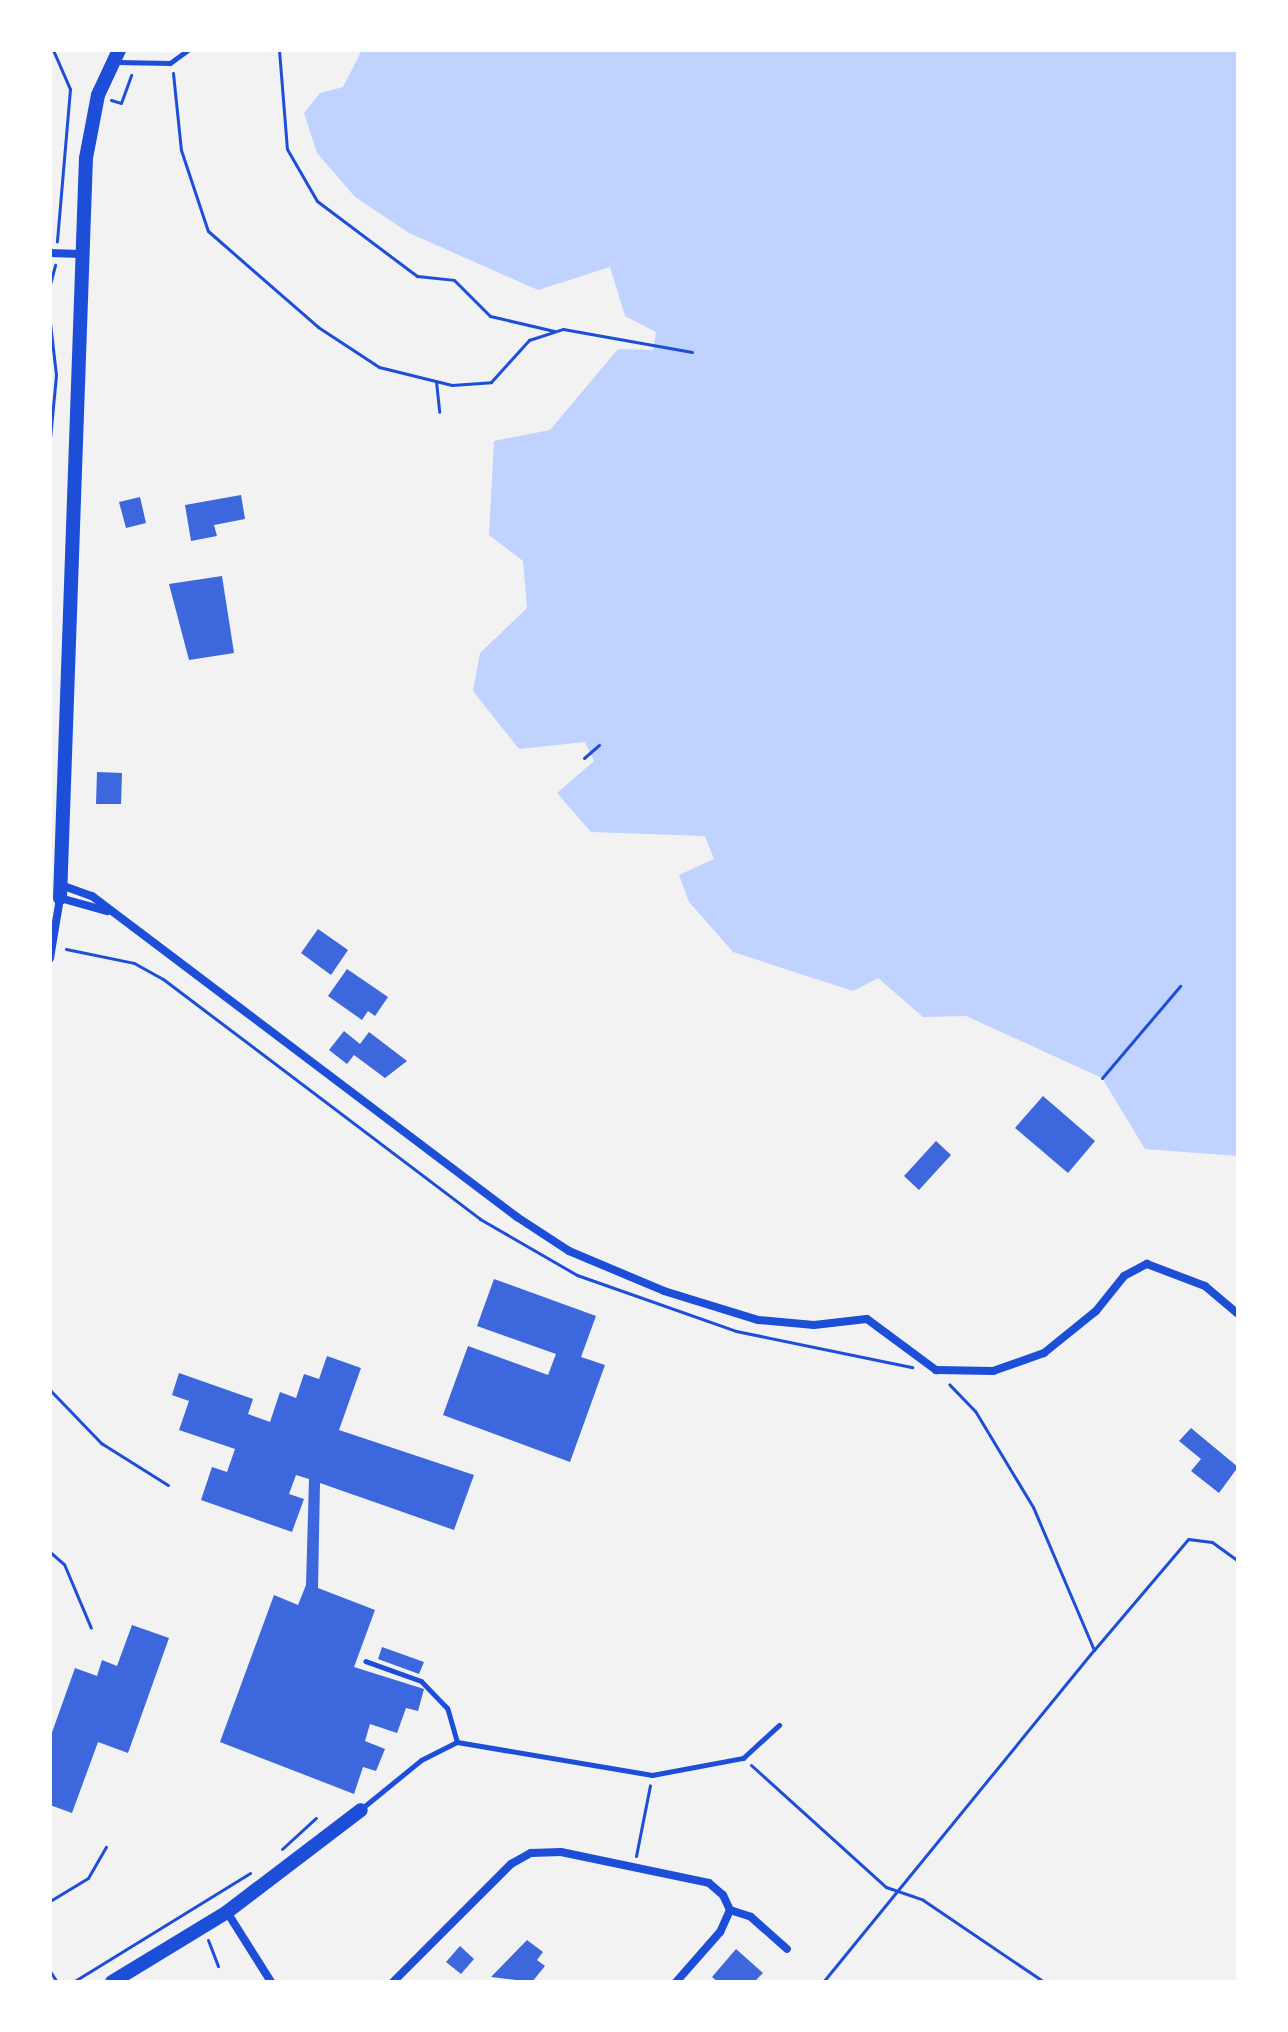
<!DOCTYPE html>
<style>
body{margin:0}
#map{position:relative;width:1288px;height:2032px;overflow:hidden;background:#f2f2f2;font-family:Manrope,sans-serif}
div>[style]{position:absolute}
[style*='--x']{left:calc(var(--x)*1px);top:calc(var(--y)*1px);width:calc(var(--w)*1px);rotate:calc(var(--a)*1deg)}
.water>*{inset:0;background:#bfd3fe}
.building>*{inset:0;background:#3d67dc}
.path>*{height:3px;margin:-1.5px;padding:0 1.5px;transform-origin:1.5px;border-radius:1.5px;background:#1d4ed8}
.service>*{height:5px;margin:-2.5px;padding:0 2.5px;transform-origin:2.5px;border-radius:2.5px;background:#1d4ed8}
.minor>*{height:8px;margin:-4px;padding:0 4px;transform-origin:4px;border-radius:4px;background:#1d4ed8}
.tertiary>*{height:14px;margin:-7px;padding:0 7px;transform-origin:7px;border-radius:7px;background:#1d4ed8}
span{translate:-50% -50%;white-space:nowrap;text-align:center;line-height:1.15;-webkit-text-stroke:7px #fff;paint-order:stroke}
.frame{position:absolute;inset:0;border:52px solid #fff;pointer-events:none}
</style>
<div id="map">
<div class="water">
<div style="clip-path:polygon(362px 50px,1238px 50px,1238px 1156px,1145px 1149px,1102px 1078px,966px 1016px,923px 1017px,878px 978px,853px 991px,733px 952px,689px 902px,679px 875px,714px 859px,705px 836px,591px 832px,557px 793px,594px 761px,585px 742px,519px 749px,473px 691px,480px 653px,527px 608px,523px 561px,489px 535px,494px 441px,550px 430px,618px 349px,653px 350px,656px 332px,625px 316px,610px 267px,538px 290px,409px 233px,355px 197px,317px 153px,304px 113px,320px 93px,343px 87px)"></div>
</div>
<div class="building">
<div style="clip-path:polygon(241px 495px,245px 519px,214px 525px,217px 536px,191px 541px,185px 505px)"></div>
<div style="clip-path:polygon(140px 497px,146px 523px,126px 528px,119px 502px)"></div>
<div style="clip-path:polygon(222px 576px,234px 653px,189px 660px,169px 584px)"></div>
<div style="clip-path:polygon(97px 772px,122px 773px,121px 804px,96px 804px)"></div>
<div style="clip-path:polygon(318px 929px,348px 950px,331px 975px,301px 953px)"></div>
<div style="clip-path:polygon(347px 969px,388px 997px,375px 1016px,368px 1011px,362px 1020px,328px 996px)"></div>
<div style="clip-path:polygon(344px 1031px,360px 1044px,369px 1032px,407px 1061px,385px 1078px,354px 1055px,347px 1064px,329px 1050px)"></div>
<div style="clip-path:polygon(1043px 1096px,1095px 1141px,1068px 1173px,1015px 1128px)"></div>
<div style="clip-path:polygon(936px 1141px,951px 1155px,919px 1190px,904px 1176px)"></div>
<div style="clip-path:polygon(494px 1279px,596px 1316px,581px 1357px,605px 1365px,570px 1462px,443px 1415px,468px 1346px,548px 1375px,556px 1354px,477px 1326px)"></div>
<div style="clip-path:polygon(327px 1356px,361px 1368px,339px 1430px,474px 1475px,454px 1530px,320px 1483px,318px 1588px,375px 1610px,354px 1667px,424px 1689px,418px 1711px,406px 1708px,397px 1733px,370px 1724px,365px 1741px,385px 1749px,376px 1771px,363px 1767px,354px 1794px,220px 1742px,274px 1595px,298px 1605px,306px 1585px,309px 1479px,296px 1475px,289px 1494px,304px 1499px,292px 1532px,201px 1500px,212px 1467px,227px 1472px,235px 1449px,179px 1430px,189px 1401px,172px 1395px,179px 1373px,253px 1399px,248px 1414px,270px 1422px,280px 1392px,296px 1398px,304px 1374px,319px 1379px)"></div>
<div style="clip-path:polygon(1191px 1428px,1238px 1467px,1219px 1493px,1191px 1471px,1201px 1459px,1179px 1441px)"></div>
<div style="clip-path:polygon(132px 1625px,169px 1638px,128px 1753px,98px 1742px,72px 1813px,50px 1805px,50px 1738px,75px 1668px,97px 1676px,102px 1660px,117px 1666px)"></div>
<div style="clip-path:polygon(382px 1647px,424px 1662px,419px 1674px,378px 1659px)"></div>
<div style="clip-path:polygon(527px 1940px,543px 1952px,537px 1960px,545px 1966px,532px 1982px,491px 1977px)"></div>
<div style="clip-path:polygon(460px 1946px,474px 1959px,461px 1974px,446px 1962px)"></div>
<div style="clip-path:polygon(736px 1949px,763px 1973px,754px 1982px,718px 1982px,712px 1977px)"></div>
</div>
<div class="path">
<div style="--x:53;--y:50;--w:43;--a:66.4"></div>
<div style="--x:70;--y:89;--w:153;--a:94.9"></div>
<div style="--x:279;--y:50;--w:99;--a:85.4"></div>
<div style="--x:287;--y:149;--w:60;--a:60"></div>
<div style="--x:317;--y:201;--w:125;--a:36.9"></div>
<div style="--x:417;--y:276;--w:37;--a:6"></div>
<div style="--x:454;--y:280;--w:51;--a:45"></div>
<div style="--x:490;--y:316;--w:66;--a:13.2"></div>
<div style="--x:173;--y:73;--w:77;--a:84.1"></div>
<div style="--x:181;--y:150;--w:85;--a:71.6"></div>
<div style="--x:208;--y:231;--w:146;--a:41.1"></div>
<div style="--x:318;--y:327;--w:73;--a:33.3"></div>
<div style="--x:379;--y:367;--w:75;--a:13.9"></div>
<div style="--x:452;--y:385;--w:39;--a:-4"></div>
<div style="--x:491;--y:382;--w:57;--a:-47.9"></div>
<div style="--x:529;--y:340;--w:36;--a:-18"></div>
<div style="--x:563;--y:329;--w:131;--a:10.1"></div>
<div style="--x:111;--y:100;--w:10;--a:17"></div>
<div style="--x:121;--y:103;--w:30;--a:-70"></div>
<div style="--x:50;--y:284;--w:20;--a:-75"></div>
<div style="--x:50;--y:323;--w:52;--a:83.4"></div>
<div style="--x:56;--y:375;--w:64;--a:95.4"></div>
<div style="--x:436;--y:381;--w:31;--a:84"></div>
<div style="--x:584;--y:758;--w:20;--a:-41"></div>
<div style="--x:66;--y:949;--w:69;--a:11.6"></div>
<div style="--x:134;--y:963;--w:33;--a:29"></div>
<div style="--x:163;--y:979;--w:398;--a:37.1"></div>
<div style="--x:480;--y:1219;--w:112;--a:30"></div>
<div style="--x:577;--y:1275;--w:169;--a:19.4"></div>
<div style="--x:736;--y:1331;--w:180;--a:11.6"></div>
<div style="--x:1102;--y:1078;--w:121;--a:-49.7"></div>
<div style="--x:50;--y:1390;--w:74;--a:46.1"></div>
<div style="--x:101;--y:1443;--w:79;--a:32.1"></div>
<div style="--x:50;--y:1552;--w:18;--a:41"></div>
<div style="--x:64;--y:1564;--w:69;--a:67.1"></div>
<div style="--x:1094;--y:1650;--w:145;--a:-49.7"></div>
<div style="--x:1188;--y:1539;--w:24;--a:7"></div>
<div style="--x:1212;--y:1542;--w:32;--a:36"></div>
<div style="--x:751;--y:1765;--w:182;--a:42.1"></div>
<div style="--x:886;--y:1887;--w:39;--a:19"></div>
<div style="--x:923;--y:1900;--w:146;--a:34.1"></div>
<div style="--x:282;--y:1849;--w:46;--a:-42.4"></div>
<div style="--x:636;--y:1856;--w:72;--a:-78.8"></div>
<div style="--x:50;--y:1901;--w:44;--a:-31.2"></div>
<div style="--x:88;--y:1878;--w:36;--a:-60"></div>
<div style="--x:208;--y:1940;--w:28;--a:69"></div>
<div style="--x:50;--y:1971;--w:13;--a:58"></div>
<div style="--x:73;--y:1982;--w:208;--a:-31.6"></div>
<div style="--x:823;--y:1982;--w:429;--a:-50.8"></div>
<div style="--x:1094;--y:1650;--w:155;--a:-113.1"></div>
<div style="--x:1033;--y:1507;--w:112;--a:-121.1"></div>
<div style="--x:975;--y:1411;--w:37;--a:-134"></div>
</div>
<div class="service">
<div style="--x:117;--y:62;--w:53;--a:1.1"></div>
<div style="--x:170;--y:63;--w:22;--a:-36"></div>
<div style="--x:457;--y:1742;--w:198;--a:9.6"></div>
<div style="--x:652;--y:1775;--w:93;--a:-10.6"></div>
<div style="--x:743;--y:1758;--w:49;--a:-42.5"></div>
<div style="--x:361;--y:1809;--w:77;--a:-39.2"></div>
<div style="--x:421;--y:1760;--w:40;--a:-26.6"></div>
<div style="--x:457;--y:1742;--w:35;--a:-106"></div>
<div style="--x:447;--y:1708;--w:37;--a:-134"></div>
<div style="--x:421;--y:1681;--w:59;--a:-160.3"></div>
</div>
<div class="minor">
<div style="--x:50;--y:253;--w:31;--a:2"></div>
<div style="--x:61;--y:885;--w:33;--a:20"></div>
<div style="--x:92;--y:896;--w:533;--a:37.06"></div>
<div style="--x:517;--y:1217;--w:62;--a:33.2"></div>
<div style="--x:569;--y:1251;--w:103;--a:22.8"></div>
<div style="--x:664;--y:1291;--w:98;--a:17.1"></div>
<div style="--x:758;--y:1320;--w:56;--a:5.1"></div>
<div style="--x:814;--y:1325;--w:53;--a:-6.5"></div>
<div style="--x:867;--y:1319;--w:86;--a:36.5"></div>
<div style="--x:936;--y:1370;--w:57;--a:1"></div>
<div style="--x:993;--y:1371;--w:54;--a:-19.4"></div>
<div style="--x:1044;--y:1353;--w:67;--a:-38.9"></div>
<div style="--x:1096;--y:1311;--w:45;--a:-51.3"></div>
<div style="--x:1124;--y:1276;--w:26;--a:-28"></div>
<div style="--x:1147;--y:1264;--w:62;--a:20.8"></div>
<div style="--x:1205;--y:1286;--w:43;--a:40.3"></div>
<div style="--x:50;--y:958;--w:61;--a:-80.5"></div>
<div style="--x:60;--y:898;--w:49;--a:15.5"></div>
<div style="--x:730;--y:1910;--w:22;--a:18"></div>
<div style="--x:751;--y:1917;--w:48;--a:41.6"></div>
<div style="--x:227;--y:1912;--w:83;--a:57.8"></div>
<div style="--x:393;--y:1982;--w:167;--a:-45"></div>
<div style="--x:511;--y:1864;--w:23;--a:-29"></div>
<div style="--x:531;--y:1853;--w:30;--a:-2"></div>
<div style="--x:561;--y:1852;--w:151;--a:11.8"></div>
<div style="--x:709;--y:1883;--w:18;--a:41"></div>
<div style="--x:723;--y:1895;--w:17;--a:65"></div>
<div style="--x:730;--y:1910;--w:24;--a:114"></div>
<div style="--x:720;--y:1932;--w:67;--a:131.3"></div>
</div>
<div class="tertiary">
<div style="--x:60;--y:898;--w:740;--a:-87.99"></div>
<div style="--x:86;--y:158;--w:64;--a:-79.2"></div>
<div style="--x:98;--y:95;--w:50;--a:-65"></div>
<div style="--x:112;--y:1982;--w:135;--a:-31.3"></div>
<div style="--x:227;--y:1912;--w:168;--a:-37.3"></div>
</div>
<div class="frame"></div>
</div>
